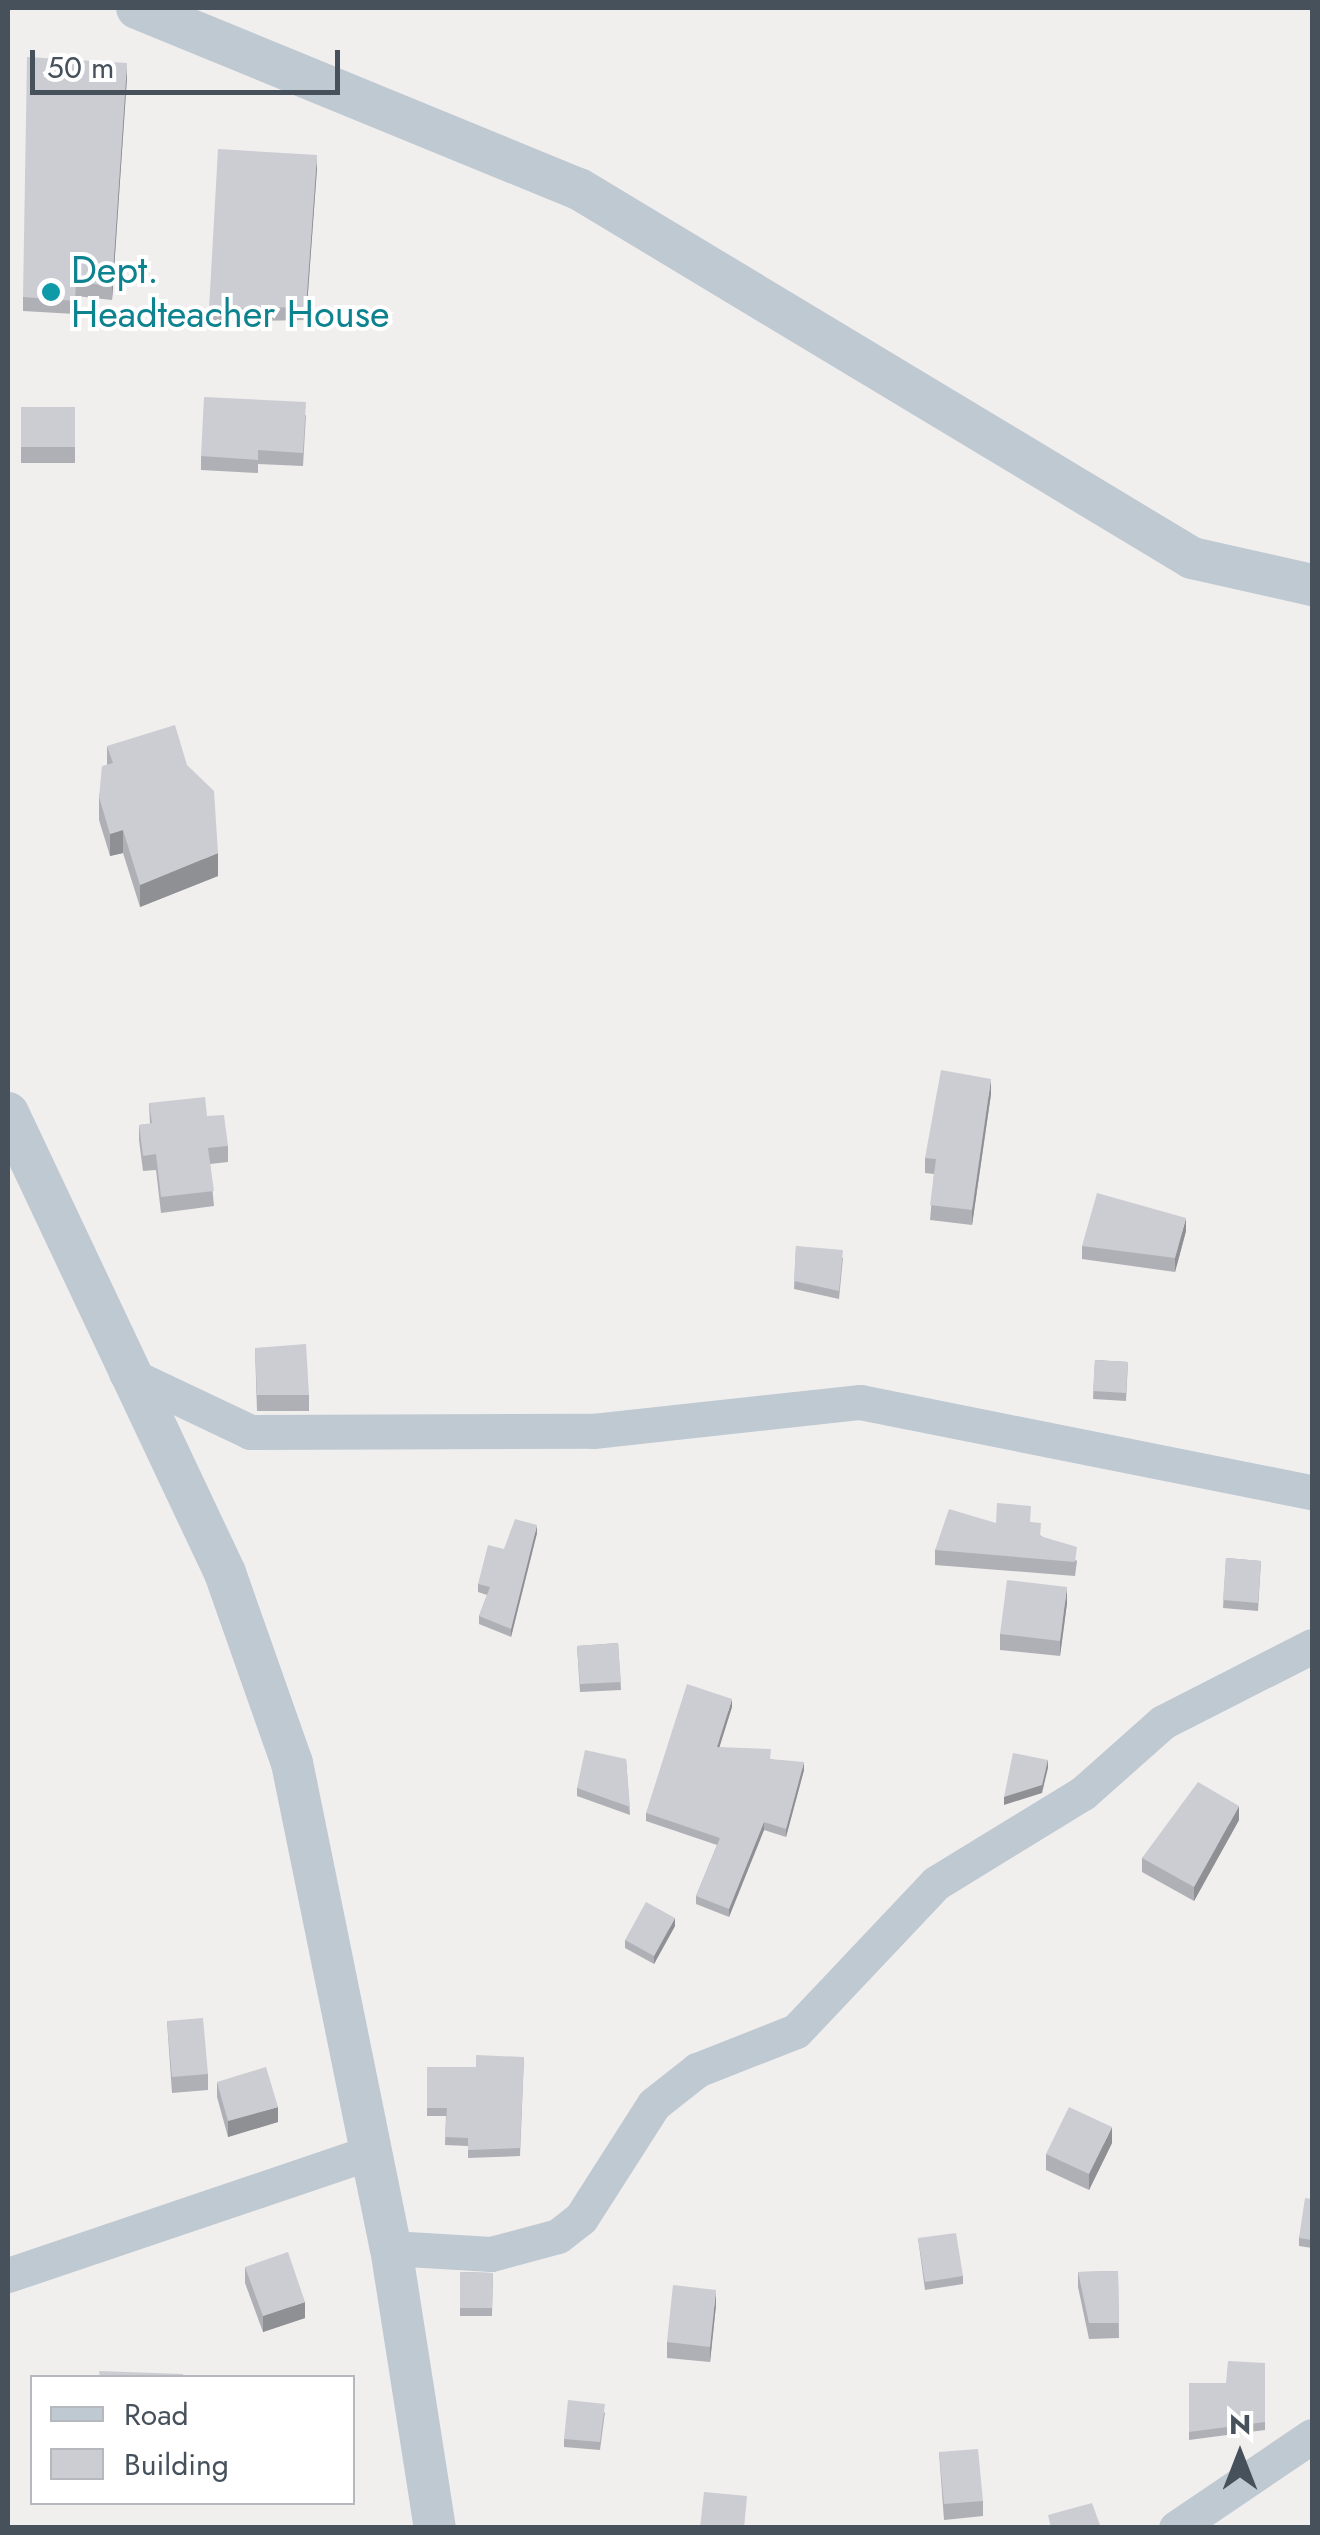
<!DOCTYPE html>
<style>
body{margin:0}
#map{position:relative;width:1320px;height:2535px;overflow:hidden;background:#f1eeee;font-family:Jost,sans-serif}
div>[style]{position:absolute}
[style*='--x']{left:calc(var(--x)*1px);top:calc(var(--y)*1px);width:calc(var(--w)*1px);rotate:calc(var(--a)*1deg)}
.minor>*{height:35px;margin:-17.5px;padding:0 17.5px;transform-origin:17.5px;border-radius:17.5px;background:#bec9d1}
.tertiary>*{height:42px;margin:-21px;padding:0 21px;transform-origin:21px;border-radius:21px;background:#bec9d1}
.wall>*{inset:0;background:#afb0b5}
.shaded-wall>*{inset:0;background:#8e9094}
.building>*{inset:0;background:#cbcdd3}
.dots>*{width:28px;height:28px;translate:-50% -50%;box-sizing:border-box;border:5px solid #fff;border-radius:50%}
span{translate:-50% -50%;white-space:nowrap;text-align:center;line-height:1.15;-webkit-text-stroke:8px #fff;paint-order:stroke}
.culture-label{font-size:38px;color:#0d838f}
.left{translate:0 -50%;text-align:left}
.frame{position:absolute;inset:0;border:10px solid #46515c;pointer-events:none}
.legend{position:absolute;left:30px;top:2375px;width:325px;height:130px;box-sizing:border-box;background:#fff;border:2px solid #b5b9be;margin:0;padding:12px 18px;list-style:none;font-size:30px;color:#46515c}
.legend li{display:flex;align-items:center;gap:20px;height:50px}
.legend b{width:50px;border:2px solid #b5b9be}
.north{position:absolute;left:1190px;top:2405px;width:100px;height:100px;-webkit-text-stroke:8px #fff;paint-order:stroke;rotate:0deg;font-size:28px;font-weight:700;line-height:40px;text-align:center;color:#46515c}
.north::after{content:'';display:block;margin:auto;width:35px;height:45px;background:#46515c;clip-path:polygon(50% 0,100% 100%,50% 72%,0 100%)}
.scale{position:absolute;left:30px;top:50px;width:310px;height:45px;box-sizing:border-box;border:5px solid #46515c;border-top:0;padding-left:12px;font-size:30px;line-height:35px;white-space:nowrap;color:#46515c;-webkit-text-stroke:8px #fff;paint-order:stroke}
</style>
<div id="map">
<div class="minor">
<div style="--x:126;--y:1373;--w:137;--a:25.4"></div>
<div style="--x:250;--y:1432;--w:343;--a:-0.2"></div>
<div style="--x:593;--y:1431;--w:269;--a:-6.2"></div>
<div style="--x:860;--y:1402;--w:461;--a:11.3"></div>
<div style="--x:391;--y:2248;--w:100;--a:3.4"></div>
<div style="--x:491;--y:2254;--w:69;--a:-15"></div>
<div style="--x:558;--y:2236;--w:29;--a:-38"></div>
<div style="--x:581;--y:2218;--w:135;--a:-57.4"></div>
<div style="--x:654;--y:2104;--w:55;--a:-38.3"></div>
<div style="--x:697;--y:2070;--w:106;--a:-21.5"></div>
<div style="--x:796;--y:2031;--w:204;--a:-46.6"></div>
<div style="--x:936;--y:1883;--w:172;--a:-31.5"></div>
<div style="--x:1083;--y:1793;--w:107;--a:-41.6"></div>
<div style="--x:1163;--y:1722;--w:167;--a:-27"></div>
<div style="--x:8;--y:2275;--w:384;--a:-18.7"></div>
<div style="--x:1176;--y:2528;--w:164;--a:-34.1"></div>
</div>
<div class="tertiary">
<div style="--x:137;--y:8;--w:478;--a:22.3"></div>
<div style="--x:579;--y:189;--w:715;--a:31.05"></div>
<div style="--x:1192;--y:558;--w:123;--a:12.7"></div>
<div style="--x:8;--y:1113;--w:509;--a:64.74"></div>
<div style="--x:225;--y:1573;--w:201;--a:70.6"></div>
<div style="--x:292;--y:1763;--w:495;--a:78.5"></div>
<div style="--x:391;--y:2248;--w:283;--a:81.1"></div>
</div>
<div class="wall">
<div style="clip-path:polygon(127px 77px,112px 300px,76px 296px,75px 314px,23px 311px,23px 297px)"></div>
<div style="clip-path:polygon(317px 168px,306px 320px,209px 322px,209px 309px)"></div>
<div style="clip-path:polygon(21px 407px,75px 407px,75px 463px,21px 463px)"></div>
<div style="clip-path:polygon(306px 415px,303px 466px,258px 464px,258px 473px,201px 470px,201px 456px)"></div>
<div style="clip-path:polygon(107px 746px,218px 876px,140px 907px,123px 853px,110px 856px,99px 820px,99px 797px,107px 765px)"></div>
<div style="clip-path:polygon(991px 1094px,972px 1225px,930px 1220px,934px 1174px,925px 1173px,925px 1158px)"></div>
<div style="clip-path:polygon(149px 1103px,207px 1116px,228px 1146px,228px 1162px,210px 1164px,214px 1206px,161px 1213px,156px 1170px,143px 1171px,139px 1140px,139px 1125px,150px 1124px)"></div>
<div style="clip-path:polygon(1186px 1231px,1175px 1272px,1082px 1259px,1082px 1246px)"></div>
<div style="clip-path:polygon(796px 1246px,843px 1258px,839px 1299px,794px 1289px)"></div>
<div style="clip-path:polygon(255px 1348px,309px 1395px,309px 1411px,257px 1411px)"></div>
<div style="clip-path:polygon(1095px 1360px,1128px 1362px,1126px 1401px,1093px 1399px)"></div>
<div style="clip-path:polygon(1031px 1522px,1041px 1536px,1077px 1561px,1075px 1576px,935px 1565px,935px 1550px,996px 1523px)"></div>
<div style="clip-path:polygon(537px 1533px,511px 1637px,479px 1624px,479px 1616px,487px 1595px,478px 1592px,478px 1584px,504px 1549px)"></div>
<div style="clip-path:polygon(1226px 1558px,1261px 1561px,1258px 1611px,1223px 1608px)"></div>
<div style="clip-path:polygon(1067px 1603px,1060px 1656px,1000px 1650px,1000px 1634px)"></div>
<div style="clip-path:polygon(618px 1643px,621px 1690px,580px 1692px,577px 1646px)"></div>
<div style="clip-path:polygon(732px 1707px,719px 1747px,771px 1759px,804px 1770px,786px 1837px,764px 1830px,729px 1917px,696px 1904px,696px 1896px,717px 1845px,646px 1821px,646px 1813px)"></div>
<div style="clip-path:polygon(626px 1759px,630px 1815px,577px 1796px,577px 1788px)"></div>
<div style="clip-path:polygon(1239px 1820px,1194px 1901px,1142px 1872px,1142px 1858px)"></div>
<div style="clip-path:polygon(675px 1926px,654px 1964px,625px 1948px,625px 1940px)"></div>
<div style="clip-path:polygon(167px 2021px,208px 2074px,208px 2090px,172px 2093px)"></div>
<div style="clip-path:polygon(524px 2057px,520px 2156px,468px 2158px,468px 2146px,445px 2145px,446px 2116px,427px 2116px,427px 2067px,476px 2067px)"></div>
<div style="clip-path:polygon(217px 2082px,278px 2122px,228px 2137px,217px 2097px)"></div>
<div style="clip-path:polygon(1112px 2143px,1089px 2190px,1046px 2170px,1046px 2154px)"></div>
<div style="clip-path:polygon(1312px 2199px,1312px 2248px,1299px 2246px,1299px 2238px)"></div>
<div style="clip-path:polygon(918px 2238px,963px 2276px,963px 2284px,925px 2290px)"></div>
<div style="clip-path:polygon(245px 2267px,305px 2318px,263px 2332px,245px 2283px)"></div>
<div style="clip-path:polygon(1118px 2271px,1119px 2338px,1089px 2339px,1078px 2287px,1078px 2272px)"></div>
<div style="clip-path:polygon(460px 2272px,493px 2273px,492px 2316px,460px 2316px)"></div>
<div style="clip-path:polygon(716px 2305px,710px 2362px,667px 2358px,667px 2342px)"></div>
<div style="clip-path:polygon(1265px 2363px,1265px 2430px,1189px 2440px,1189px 2383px,1226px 2383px)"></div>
<div style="clip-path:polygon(605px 2412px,600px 2450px,564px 2447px,564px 2439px)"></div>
<div style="clip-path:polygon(939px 2452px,983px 2501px,983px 2516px,944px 2520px)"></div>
</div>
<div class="shaded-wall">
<div style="clip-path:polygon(127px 63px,127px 77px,112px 300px,112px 286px)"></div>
<div style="clip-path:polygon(317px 155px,317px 168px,306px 320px,306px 307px)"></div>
<div style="clip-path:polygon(123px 830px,123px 853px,110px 856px,110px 834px)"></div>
<div style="clip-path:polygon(218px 853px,218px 876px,140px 907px,140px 885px)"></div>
<div style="clip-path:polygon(991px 1079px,991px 1094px,972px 1225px,972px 1210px)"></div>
<div style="clip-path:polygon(1186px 1218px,1186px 1231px,1175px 1272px,1175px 1258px)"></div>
<div style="clip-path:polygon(537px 1525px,537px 1533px,511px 1637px,511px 1629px)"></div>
<div style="clip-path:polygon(1067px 1587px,1067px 1603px,1060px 1656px,1060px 1641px)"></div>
<div style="clip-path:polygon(732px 1699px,732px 1707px,717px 1755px,717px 1747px)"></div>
<div style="clip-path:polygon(1048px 1760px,1048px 1768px,1042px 1793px,1004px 1805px,1004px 1797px)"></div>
<div style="clip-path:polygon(804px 1762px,804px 1770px,786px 1837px,786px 1829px)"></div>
<div style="clip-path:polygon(1239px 1806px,1239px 1820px,1194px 1901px,1194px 1887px)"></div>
<div style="clip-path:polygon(764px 1822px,764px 1830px,729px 1917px,729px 1909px)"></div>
<div style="clip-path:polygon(675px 1918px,675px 1926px,654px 1964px,654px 1956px)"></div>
<div style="clip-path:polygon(278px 2107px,278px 2122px,228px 2137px,228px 2121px)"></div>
<div style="clip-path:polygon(1112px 2127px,1112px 2143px,1089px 2190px,1089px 2174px)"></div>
<div style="clip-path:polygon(716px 2290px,716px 2305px,710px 2362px,710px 2347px)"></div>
<div style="clip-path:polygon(305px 2302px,305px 2318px,263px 2332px,263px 2316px)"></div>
</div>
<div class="building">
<div style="clip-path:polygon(27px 57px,127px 63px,112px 286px,76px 282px,75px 301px,23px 297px)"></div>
<div style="clip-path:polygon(218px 149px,317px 155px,306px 307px,209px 309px)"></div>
<div style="clip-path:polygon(204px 397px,306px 402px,303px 453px,258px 450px,258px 460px,201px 456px)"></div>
<div style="clip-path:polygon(21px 407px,75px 407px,75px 447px,21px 447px)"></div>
<div style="clip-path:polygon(175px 725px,187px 765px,214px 791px,218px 853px,140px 885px,123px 830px,110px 834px,99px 797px,102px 766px,113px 763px,107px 746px)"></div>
<div style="clip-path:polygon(941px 1070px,991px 1079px,972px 1210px,930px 1205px,936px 1159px,925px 1158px)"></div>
<div style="clip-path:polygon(205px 1097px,207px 1116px,224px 1115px,228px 1146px,208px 1148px,214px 1191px,161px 1197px,156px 1154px,143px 1156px,139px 1125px,152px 1123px,149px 1103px)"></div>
<div style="clip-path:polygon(1097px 1193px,1186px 1218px,1175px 1258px,1082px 1246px)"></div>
<div style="clip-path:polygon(796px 1246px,843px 1250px,839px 1291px,794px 1281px)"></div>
<div style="clip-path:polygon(306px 1344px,309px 1395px,257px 1395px,255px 1348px)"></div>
<div style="clip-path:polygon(1095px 1360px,1128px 1362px,1126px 1393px,1093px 1391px)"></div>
<div style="clip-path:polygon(997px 1503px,1031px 1506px,1030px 1522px,1041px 1523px,1040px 1536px,1077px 1547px,1075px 1562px,935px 1550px,949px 1509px,996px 1523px)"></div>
<div style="clip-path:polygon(515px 1519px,537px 1525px,511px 1629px,479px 1616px,490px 1587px,478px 1584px,488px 1545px,504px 1549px)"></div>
<div style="clip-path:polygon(1226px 1558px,1261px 1561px,1258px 1603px,1223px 1600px)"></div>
<div style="clip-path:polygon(1007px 1580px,1067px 1587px,1060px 1641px,1000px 1634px)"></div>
<div style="clip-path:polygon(618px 1643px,621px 1682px,580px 1684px,577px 1646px)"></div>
<div style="clip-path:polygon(687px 1684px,732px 1699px,717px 1747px,771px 1749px,770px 1759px,804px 1762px,786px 1829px,764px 1822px,729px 1909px,696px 1896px,720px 1838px,646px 1813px)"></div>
<div style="clip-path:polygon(585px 1750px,626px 1759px,630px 1807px,577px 1788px)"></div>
<div style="clip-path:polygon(1013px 1753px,1048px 1760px,1042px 1785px,1004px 1797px)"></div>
<div style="clip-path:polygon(1198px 1782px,1239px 1806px,1194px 1887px,1142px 1858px)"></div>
<div style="clip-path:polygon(646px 1902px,675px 1918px,654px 1956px,625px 1940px)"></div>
<div style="clip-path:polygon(203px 2018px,208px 2074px,172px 2077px,167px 2021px)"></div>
<div style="clip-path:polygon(476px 2055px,524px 2057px,520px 2148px,468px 2150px,468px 2138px,445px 2137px,447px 2108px,427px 2108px,427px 2067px,476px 2067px)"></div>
<div style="clip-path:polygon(266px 2067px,278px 2107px,228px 2121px,217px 2082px)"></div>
<div style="clip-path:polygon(1069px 2107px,1112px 2127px,1089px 2174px,1046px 2154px)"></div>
<div style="clip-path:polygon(1305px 2198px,1312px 2199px,1312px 2240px,1299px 2238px)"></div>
<div style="clip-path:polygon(956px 2233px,963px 2276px,925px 2282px,918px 2238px)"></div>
<div style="clip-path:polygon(288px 2252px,305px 2302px,263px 2316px,245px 2267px)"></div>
<div style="clip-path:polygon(1118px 2271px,1119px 2323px,1089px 2323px,1078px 2272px)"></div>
<div style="clip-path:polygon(460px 2272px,493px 2273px,492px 2308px,460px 2308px)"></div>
<div style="clip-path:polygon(673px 2285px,716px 2290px,710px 2347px,667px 2342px)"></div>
<div style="clip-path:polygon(1228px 2361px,1265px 2363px,1265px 2422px,1189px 2432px,1189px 2383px,1226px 2383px)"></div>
<div style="clip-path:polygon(99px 2371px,183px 2374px,183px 2378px,100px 2378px)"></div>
<div style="clip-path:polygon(568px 2400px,605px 2404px,600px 2442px,564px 2439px)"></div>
<div style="clip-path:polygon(978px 2449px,983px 2501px,944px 2504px,939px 2452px)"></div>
<div style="clip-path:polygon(704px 2492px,747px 2496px,744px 2528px,700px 2528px)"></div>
<div style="clip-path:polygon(1092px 2503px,1101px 2528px,1051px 2528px,1048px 2515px)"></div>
</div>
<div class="dots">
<div style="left:51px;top:292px;background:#0f9aa8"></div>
</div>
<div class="culture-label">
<span class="left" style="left:71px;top:292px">Dept.<br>Headteacher House</span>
</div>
<div class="frame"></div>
<ul class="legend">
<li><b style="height:12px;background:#bec9d1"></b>Road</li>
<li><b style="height:28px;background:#cbcdd3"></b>Building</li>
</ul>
<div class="north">N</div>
<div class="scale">50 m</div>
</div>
